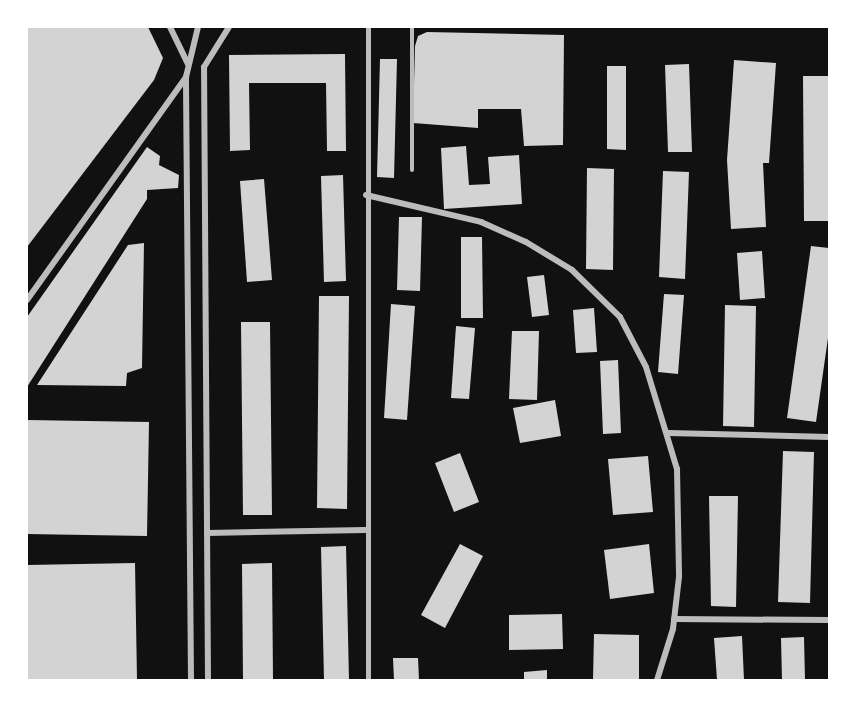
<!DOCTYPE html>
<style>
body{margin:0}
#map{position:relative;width:856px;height:707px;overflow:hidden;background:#111;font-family:"IBM Plex Sans",sans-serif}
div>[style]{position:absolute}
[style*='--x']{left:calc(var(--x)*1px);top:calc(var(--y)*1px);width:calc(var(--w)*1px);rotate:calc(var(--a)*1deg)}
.building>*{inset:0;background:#d3d3d3}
.service>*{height:4px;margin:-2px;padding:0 2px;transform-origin:2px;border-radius:2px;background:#bcbcbc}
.pedestrian>*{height:5px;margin:-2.5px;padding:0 2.5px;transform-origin:2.5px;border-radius:2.5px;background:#bcbcbc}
.minor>*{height:6px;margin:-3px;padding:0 3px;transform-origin:3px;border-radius:3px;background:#bcbcbc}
span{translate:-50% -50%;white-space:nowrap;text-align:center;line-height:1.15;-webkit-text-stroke:5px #fff;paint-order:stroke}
.frame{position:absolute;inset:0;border:28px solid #fff;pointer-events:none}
</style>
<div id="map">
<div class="building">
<div style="clip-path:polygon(27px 27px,148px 27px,163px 58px,154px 80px,27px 247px)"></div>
<div style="clip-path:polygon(427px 32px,564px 35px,563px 145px,524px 146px,521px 109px,478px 109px,478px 128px,413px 123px,415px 46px,418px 36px)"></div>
<div style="clip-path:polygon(345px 54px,346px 151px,327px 151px,326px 83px,249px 83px,250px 150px,230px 151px,229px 55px)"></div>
<div style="clip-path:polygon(380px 59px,397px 59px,394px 178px,377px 177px)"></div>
<div style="clip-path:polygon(734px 60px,776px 63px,769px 163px,763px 163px,766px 227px,731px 229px,727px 160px)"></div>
<div style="clip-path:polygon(689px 64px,692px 152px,668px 152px,665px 65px)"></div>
<div style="clip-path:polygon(607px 66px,626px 66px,626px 150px,607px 149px)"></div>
<div style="clip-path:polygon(803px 76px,829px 76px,829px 221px,804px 221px)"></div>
<div style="clip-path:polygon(466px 146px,469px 185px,490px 184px,488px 157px,519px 155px,522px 204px,444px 209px,441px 148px)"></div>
<div style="clip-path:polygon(147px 147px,160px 156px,159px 165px,179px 175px,178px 188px,147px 190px,147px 199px,27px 387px,27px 317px)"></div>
<div style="clip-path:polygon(587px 168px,614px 169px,613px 270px,586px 269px)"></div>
<div style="clip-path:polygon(663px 171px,689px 172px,685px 279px,659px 277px)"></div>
<div style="clip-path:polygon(343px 175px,346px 281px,324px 282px,321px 176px)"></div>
<div style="clip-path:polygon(264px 179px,272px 280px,247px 282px,240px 181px)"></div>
<div style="clip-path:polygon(399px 217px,422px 217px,420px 291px,397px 290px)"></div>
<div style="clip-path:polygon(461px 237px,482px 237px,483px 318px,461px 318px)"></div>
<div style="clip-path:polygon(144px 243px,142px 368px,127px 373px,126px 386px,37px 385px,128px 245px)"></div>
<div style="clip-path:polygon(811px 246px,829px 248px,829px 331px,816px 422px,787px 418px)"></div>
<div style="clip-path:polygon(762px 251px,765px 298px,740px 300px,737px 253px)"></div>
<div style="clip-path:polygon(544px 275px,549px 315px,532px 317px,527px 277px)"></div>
<div style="clip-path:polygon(664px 294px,684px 295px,678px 374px,658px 372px)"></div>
<div style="clip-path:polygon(319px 296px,349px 296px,347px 509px,317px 508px)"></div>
<div style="clip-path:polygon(391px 304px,415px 306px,407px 420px,384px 418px)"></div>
<div style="clip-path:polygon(725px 305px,756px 306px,754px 427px,723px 426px)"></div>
<div style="clip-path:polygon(594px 308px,597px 352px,576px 353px,573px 310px)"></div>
<div style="clip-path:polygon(241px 322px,270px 322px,272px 515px,243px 515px)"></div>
<div style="clip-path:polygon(456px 326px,475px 328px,469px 399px,451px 398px)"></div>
<div style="clip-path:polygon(512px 331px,539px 331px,537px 400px,509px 399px)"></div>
<div style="clip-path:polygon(618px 360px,621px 433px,603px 434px,600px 361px)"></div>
<div style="clip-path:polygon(555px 400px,561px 436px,520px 443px,513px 408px)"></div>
<div style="clip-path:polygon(27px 420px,149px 422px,147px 536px,27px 534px)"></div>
<div style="clip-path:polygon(783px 451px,814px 452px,810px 603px,778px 602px)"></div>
<div style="clip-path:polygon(460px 453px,479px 502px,454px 512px,435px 463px)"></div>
<div style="clip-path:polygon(648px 456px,653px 512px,613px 515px,608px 459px)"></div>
<div style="clip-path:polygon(709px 496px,738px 496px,736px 607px,711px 606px)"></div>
<div style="clip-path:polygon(460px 544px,483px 556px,445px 628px,421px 615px)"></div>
<div style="clip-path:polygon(649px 544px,654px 593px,610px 599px,604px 550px)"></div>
<div style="clip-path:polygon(346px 546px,349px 680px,324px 680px,321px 547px)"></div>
<div style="clip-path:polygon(135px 563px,137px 680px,27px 680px,27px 565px)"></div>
<div style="clip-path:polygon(272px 563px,273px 680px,243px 680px,242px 564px)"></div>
<div style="clip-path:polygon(562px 614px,563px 649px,509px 650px,509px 615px)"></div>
<div style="clip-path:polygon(594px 634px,639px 635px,639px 680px,593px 680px)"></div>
<div style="clip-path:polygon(742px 636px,744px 680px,717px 680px,714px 638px)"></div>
<div style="clip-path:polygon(804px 637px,805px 680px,782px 680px,781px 638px)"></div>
<div style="clip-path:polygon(393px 658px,418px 658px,419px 680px,394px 680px)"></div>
<div style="clip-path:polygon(547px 670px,547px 680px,524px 680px,524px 672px)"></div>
</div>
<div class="service">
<div style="--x:412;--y:170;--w:143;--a:-90"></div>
</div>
<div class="pedestrian">
<div style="--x:368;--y:680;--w:653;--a:-90"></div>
</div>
<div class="minor">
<div style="--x:170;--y:27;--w:41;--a:64.1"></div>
<div style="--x:366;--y:195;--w:118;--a:13.2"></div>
<div style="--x:481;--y:222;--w:49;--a:24"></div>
<div style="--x:526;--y:242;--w:54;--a:31.3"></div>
<div style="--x:572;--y:270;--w:67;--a:44.4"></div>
<div style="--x:620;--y:317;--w:56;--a:62.5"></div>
<div style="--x:646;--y:367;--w:107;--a:73.1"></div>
<div style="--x:677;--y:469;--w:108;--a:88.9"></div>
<div style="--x:679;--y:577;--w:52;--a:96.6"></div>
<div style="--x:673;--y:629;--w:53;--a:107.4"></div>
<div style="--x:27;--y:300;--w:274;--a:-54.5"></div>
<div style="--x:668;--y:433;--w:161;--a:1.4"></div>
<div style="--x:207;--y:533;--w:158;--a:-1.1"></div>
<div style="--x:674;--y:619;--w:155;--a:0.4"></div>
<div style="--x:191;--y:680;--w:603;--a:-90.48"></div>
<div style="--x:186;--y:77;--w:51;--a:-76.5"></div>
<div style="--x:208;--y:680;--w:613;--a:-90.37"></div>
<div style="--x:204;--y:67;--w:47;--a:-58"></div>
</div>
<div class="frame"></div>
</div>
